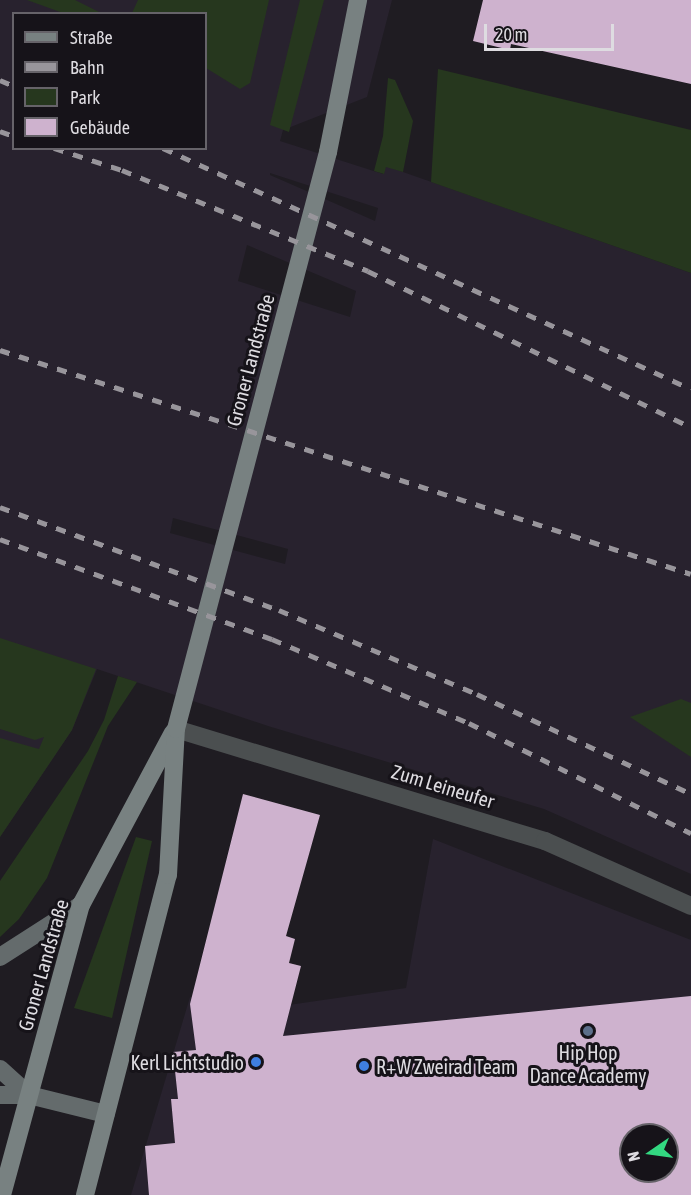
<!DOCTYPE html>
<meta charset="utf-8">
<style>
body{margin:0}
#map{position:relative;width:691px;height:1195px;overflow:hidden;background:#1f1c22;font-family:"Asap Condensed",sans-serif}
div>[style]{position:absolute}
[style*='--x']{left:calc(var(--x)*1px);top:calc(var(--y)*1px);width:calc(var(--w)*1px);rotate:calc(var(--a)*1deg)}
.built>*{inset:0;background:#28222e}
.green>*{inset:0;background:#26371e}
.building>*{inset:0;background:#ceb2ce}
.minor>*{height:18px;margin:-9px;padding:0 9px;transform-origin:9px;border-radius:9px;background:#4b4f50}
.secondary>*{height:18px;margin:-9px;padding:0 9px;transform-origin:9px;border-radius:9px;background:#646b6c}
.primary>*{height:18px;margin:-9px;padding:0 9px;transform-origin:9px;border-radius:9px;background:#788181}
.rail>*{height:4.5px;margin-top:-2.25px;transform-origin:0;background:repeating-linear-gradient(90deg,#98959b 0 10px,transparent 0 20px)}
.dots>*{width:16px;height:16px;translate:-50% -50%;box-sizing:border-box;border:3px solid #161319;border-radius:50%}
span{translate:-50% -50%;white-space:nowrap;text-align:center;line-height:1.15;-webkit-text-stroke:6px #161319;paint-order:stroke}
.street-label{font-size:20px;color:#dedce1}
.poi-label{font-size:20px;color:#dedce1}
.right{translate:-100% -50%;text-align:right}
.left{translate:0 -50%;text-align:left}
.legend{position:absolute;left:12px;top:12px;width:195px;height:138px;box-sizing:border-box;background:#161319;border:2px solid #666369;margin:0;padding:8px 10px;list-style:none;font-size:18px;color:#dedce1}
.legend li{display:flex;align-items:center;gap:12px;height:30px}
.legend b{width:30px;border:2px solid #666369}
.north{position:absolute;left:619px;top:1123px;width:60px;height:60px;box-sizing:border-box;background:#161319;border:2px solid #666369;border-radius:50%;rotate:257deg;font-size:16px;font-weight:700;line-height:24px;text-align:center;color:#dedce1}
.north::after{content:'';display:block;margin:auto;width:21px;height:27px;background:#33d881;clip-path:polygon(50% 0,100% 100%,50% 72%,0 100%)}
.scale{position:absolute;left:484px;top:24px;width:130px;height:27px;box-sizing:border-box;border:3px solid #dedce1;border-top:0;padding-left:8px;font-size:18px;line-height:21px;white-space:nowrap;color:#dedce1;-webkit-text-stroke:4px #161319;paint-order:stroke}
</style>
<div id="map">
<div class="built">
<div style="clip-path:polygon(evenodd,0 0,392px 0,367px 97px,283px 130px,280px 141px,383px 174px,386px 166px,403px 172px,691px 273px,691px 874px,544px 809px,268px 726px,97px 669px,72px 730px,0 837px,0 0,14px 14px,206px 14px,206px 148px,14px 148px,14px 14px,0 0,270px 173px,378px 208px,375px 221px,270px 175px,270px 173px,0 0,247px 245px,356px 291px,350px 317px,238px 281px,247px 245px,0 0,173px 518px,288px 549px,285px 564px,170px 533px,173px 518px)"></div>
<div style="clip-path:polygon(evenodd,433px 839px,691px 940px,691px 1195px,131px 1195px,190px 997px,247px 1011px,406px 988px,433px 839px,631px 1135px,667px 1135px,667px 1171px,631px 1171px,631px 1135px)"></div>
</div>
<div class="green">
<div style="clip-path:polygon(27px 0,75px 0,101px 13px,63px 13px)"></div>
<div style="clip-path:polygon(138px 0,269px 0,250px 83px,240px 89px,206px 68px,206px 14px,132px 13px)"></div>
<div style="clip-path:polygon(300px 0,324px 0,289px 132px,270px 125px)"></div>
<div style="clip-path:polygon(438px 69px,691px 130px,691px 273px,431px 182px)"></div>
<div style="clip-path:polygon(388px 78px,395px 80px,413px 121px,403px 172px,386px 167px,384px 174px,374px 171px,383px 136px)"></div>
<div style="clip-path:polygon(0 638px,96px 669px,72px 730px,0 837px,0 738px,39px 749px,44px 737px,35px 740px,0 729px)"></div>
<div style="clip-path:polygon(118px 676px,137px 682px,108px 726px,47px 878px,19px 919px,0 937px,0 881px,88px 751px,104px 720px)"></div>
<div style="clip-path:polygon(681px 699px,691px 703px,691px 757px,630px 717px)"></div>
<div style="clip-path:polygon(136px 837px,152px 841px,112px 1018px,74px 1008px)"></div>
</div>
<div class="building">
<div style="clip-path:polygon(483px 0,691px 0,691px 84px,511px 44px,510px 50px,473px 41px)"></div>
<div style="clip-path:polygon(evenodd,243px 794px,320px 815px,286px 936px,295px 939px,289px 963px,301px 966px,283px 1036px,691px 996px,691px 1195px,149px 1195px,145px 1146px,175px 1143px,171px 1099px,178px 1099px,173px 1052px,196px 1050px,190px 1004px,243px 794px,631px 1135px,667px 1135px,667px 1171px,631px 1171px,631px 1135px)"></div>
</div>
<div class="minor">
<div style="--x:176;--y:729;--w:386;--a:16.9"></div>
<div style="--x:545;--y:841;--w:160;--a:24"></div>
</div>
<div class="secondary">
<div style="--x:0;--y:957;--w:96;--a:-32.7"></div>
<div style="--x:0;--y:1069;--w:39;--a:42"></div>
<div style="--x:0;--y:1095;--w:29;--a:0"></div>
<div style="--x:29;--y:1095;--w:79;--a:13.9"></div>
</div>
<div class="primary">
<div style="--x:2;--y:1195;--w:301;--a:-74.8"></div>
<div style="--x:81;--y:905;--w:195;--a:-61.9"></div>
<div style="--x:85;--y:1195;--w:331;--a:-75.5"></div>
<div style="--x:168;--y:875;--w:146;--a:-86.9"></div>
<div style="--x:176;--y:729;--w:597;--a:-75.24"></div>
<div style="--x:328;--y:152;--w:155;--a:-78.8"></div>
</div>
<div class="rail">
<div style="--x:0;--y:80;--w:15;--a:23"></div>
<div style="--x:0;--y:131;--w:15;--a:20"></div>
<div style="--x:54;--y:148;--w:71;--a:17.9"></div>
<div style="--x:122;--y:170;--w:266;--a:22.3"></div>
<div style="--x:368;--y:271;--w:359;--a:25.8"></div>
<div style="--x:163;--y:148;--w:580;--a:24.53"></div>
<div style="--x:0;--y:350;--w:726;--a:17.96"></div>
<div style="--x:0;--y:507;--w:297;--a:20.3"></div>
<div style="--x:279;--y:610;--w:215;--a:23"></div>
<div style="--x:477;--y:694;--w:236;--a:25"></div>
<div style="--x:0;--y:539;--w:290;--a:20.2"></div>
<div style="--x:272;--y:639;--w:214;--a:23.1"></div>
<div style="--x:469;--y:723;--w:248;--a:26.4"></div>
</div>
<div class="dots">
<div style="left:588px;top:1031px;background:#5c6f8a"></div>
<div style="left:256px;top:1062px;background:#3f7fe0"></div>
<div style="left:364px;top:1066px;background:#3f7fe0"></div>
</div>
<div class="street-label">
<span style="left:250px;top:360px;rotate:-75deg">Groner Landstraße</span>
<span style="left:443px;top:786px;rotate:17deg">Zum Leineufer</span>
<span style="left:43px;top:965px;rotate:-74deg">Groner Landstraße</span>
</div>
<div class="poi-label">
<span style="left:588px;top:1064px">Hip Hop<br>Dance Academy</span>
<span class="right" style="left:244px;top:1062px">Kerl Lichtstudio</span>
<span class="left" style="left:376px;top:1066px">R+W Zweirad Team</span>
</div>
<ul class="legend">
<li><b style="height:8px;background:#788181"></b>Straße</li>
<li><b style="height:8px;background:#98959b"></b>Bahn</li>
<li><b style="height:16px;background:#26371e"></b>Park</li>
<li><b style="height:16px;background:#ceb2ce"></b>Gebäude</li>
</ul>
<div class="north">N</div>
<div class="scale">20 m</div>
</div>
